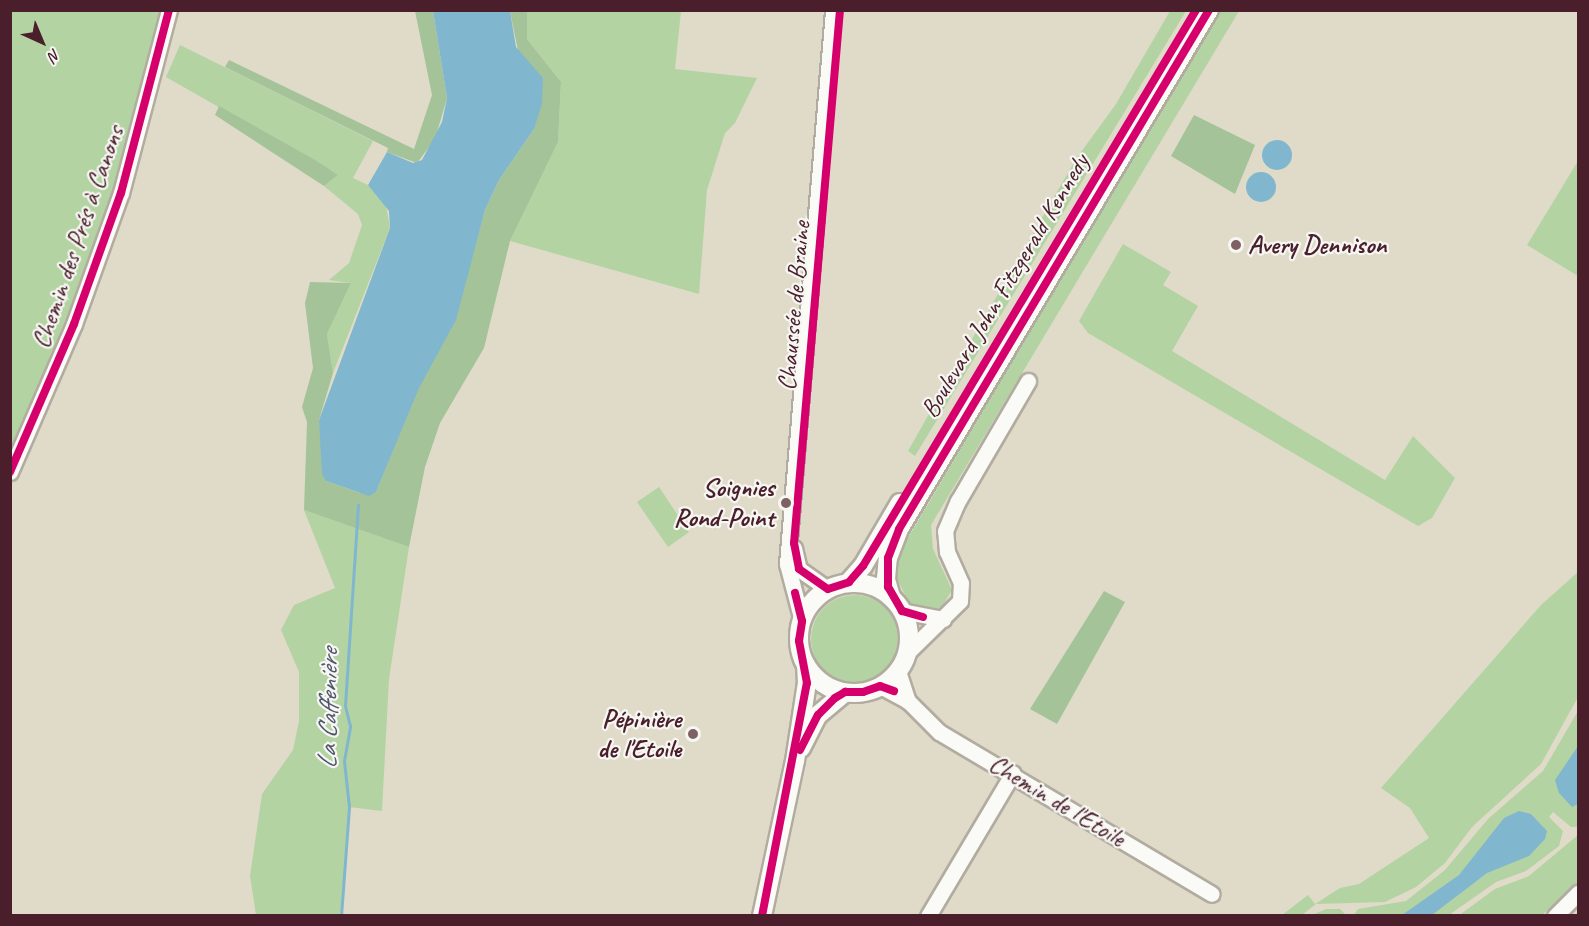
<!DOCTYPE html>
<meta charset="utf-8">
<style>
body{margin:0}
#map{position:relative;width:1589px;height:926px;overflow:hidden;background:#dfdbc8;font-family:Caveat,sans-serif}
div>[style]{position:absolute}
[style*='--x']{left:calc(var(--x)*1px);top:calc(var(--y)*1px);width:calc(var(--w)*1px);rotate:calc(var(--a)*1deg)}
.green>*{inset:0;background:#b3d3a2}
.round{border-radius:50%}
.forest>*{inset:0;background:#a4c398}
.water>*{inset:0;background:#80b7cf}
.stream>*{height:3px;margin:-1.5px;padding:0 1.5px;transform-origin:1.5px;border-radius:1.5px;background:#80b7cf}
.roads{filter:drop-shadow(2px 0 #b2aca0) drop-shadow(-2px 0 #b2aca0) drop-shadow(0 2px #b2aca0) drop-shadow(0 -2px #b2aca0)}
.minor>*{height:15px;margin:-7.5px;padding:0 7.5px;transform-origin:7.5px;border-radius:7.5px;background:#fafaf7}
.major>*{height:18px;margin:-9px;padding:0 9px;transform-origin:9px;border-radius:9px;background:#fafaf7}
.major>.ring{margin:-9px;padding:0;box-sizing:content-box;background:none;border:18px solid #fafaf7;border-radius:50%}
.cycleway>*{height:8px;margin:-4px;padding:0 4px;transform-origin:4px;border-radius:4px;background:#d6006c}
.dots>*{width:16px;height:16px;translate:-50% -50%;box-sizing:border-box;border:3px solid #f6f6f2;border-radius:50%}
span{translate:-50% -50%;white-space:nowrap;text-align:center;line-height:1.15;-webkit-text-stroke:4.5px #f6f6f2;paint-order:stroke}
.street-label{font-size:26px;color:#4a1f2b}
.poi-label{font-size:26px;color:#4a1f2b;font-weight:700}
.left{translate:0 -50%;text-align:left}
.right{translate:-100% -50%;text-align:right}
.water-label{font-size:27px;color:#50556e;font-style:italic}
.frame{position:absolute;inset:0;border:12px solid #4a1f2b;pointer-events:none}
.north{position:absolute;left:12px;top:12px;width:60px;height:60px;-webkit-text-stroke:4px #f6f6f2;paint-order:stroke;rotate:136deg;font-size:16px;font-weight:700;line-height:24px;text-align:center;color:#4a1f2b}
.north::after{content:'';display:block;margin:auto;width:21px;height:27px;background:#4a1f2b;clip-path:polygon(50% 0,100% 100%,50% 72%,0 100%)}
</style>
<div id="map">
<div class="green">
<div style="clip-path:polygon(11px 11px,167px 11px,118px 192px,11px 468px)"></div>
<div style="clip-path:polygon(527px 11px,681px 11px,675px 69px,757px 78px,735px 123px,725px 133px,707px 190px,699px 294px,510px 241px,558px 142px,561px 82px,527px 39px)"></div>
<div style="clip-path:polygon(1170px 11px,1186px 11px,915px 456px,908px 451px,946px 384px,1076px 159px,1116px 104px)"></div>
<div style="clip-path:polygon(1220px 11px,1239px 11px,931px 525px,933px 549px,952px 590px,942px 607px,920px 612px,910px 604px,898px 581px,896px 568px,902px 548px)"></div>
<div style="clip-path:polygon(180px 45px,373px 141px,353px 178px,368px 185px,386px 205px,390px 228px,333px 373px,327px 334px,351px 283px,329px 280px,349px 263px,362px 225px,358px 214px,324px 186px,338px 175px,166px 77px)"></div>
<div style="clip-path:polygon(1578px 161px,1578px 276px,1527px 245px)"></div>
<div style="clip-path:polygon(1123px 244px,1171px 272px,1163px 285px,1198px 306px,1172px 351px,1385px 480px,1413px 436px,1455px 478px,1432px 518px,1418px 526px,1088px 333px,1079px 321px)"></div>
<div style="clip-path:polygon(659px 487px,689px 532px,668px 547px,637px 502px)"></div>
<div style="clip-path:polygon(304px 510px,409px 547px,389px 679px,382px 811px,349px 807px,341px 915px,256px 915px,250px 876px,262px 794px,293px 750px,299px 721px,299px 672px,281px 630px,294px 605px,335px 588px)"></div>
<div style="clip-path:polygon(1578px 572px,1578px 697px,1541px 764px,1472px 827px,1445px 863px,1416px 887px,1385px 902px,1316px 904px,1302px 915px,1282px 915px,1308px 895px,1315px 904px,1340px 888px,1359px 884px,1429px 838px,1410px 808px,1381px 788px,1541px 605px)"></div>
<div class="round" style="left:811px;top:595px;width:88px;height:88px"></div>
<div style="clip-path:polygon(1578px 711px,1578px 827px,1571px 827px,1553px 812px,1549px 817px,1563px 831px,1559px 846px,1526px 871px,1496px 882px,1449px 915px,1353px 916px,1358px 909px,1406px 901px,1445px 870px,1488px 819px,1543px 771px)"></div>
<div style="clip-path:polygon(1578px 835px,1578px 883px,1542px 915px,1458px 916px,1495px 889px,1529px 876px)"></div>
<div style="clip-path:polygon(1326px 909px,1340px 909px,1346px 915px,1310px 916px)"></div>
</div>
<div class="forest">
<div style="clip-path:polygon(415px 11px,433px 11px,447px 98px,435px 139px,417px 163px,387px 152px,388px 148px,225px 67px,229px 60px,414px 149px,432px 95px)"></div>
<div style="clip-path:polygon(510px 11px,527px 11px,527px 39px,561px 82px,558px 142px,510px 241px,484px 348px,440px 423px,425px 467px,409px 547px,304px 510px,307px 422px,302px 407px,313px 368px,305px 303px,310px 282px,351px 283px,327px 334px,333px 373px,319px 420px,326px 481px,360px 493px,376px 492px,473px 253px,485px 210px,499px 180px,534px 129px)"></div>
<div style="clip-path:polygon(219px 106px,315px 160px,338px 175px,324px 186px,215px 115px)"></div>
<div style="clip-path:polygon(1194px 115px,1255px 145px,1235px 194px,1171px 156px)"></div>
<div style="clip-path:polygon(1104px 591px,1125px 602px,1057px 724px,1030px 709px)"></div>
</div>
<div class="water">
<div style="clip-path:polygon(433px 11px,510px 11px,516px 47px,543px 78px,542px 104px,534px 129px,499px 180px,485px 210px,456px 320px,419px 388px,376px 492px,369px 496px,326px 481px,322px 474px,319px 420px,390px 228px,389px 211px,368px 185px,387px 152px,413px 163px,422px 160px,442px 122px,447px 98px)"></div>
<div class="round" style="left:1262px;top:140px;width:30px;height:30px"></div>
<div class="round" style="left:1246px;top:172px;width:30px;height:30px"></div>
<div style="clip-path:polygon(1578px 746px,1578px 804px,1572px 807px,1559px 793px,1555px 780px)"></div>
<div style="clip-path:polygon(1519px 811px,1531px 814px,1547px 831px,1545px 839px,1529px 856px,1487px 873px,1432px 915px,1402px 915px,1459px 875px,1504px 818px)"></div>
</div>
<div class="stream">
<div style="--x:341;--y:916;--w:109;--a:-85.8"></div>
<div style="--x:349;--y:807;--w:46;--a:-96.2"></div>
<div style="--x:344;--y:761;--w:36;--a:-80"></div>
<div style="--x:350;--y:726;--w:21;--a:-104"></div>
<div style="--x:345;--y:706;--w:202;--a:-86.3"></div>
</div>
<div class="roads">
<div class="minor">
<div style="--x:10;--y:472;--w:161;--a:-66.6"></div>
<div style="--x:74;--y:324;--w:139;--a:-70.3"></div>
<div style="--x:121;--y:193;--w:189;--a:-75.3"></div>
<div style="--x:794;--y:548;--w:22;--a:77"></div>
<div style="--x:799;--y:569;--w:35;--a:35"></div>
<div style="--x:902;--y:611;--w:42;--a:11"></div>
<div style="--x:802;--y:621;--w:59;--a:-104.7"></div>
<div style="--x:787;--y:564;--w:556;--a:-85.25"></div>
<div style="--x:907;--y:653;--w:74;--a:-44.5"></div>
<div style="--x:960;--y:601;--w:18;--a:-87"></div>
<div style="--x:961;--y:583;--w:34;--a:-114"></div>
<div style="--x:947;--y:552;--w:21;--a:-95"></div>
<div style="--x:945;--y:531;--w:33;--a:-67"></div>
<div style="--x:958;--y:501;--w:139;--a:-59.7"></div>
<div style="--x:898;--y:671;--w:32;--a:72"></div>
<div style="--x:880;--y:686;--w:32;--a:28"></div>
<div style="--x:908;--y:701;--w:44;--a:45"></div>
<div style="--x:939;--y:732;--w:317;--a:30.7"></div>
<div style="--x:928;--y:916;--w:166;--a:-59.3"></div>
<div style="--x:1555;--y:916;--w:33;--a:-45"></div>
</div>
<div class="major">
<div style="--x:849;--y:582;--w:21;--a:-49"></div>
<div style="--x:863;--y:566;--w:73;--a:-59.6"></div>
<div class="ring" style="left:799px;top:583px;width:92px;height:92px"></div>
<div style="--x:891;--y:597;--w:19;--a:-106"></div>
<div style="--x:886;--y:579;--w:21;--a:-85"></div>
<div style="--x:888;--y:558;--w:31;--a:-69"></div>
<div style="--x:899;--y:529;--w:605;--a:-59.15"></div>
<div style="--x:801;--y:748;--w:37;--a:-63"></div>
<div style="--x:818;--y:715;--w:35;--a:-40"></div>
<div style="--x:762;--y:916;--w:158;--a:-78"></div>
<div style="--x:795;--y:761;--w:79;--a:-81.3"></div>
<div style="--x:807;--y:683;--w:18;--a:-93"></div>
</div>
</div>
<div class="cycleway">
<div style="--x:840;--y:10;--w:535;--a:94.93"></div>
<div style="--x:794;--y:543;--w:26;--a:79"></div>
<div style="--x:799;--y:569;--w:35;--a:35"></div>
<div style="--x:828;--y:589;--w:22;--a:-18"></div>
<div style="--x:849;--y:582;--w:21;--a:-49"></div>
<div style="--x:863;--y:566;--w:648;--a:-59.08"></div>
<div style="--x:10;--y:472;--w:161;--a:-66.6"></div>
<div style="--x:74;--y:324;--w:139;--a:-70.3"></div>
<div style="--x:121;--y:193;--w:189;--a:-75.3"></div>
<div style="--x:923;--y:617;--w:22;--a:-164"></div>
<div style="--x:902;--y:611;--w:28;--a:-120"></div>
<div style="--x:888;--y:587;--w:29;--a:-90"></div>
<div style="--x:888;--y:558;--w:31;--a:-69"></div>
<div style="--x:899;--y:529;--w:605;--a:-59.15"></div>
<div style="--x:800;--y:750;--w:39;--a:-63"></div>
<div style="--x:818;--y:715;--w:24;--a:-45"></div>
<div style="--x:835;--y:698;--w:12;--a:-31"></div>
<div style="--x:845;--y:692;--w:18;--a:0"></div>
<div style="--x:863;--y:692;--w:18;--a:-19"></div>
<div style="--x:880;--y:686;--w:15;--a:20"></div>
<div style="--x:762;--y:916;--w:237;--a:-79.1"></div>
<div style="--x:807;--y:683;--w:43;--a:-100.8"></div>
<div style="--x:799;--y:641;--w:20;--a:-81"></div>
<div style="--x:802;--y:621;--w:29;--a:-104"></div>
</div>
<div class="dots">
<div style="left:1236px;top:245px;background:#7e6162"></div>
<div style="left:786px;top:503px;background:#7e6162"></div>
<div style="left:693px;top:734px;background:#7e6162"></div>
</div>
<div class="street-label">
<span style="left:78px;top:237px;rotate:-71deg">Chemin des Prés à Canons</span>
<span style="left:1005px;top:286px;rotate:-59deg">Boulevard John Fitzgerald Kennedy</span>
<span style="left:794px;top:306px;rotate:-85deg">Chaussée de Braine</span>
<span style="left:1057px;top:801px;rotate:31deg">Chemin de l'Etoile</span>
</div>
<div class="poi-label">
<span class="left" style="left:1248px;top:245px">Avery Dennison</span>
<span class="right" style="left:774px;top:503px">Soignies<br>Rond-Point</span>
<span class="right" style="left:681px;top:734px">Pépinière<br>de l'Etoile</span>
</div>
<div class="water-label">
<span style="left:328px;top:709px;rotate:-89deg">La Caffenière</span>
</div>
<div class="frame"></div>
<div class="north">N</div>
</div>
